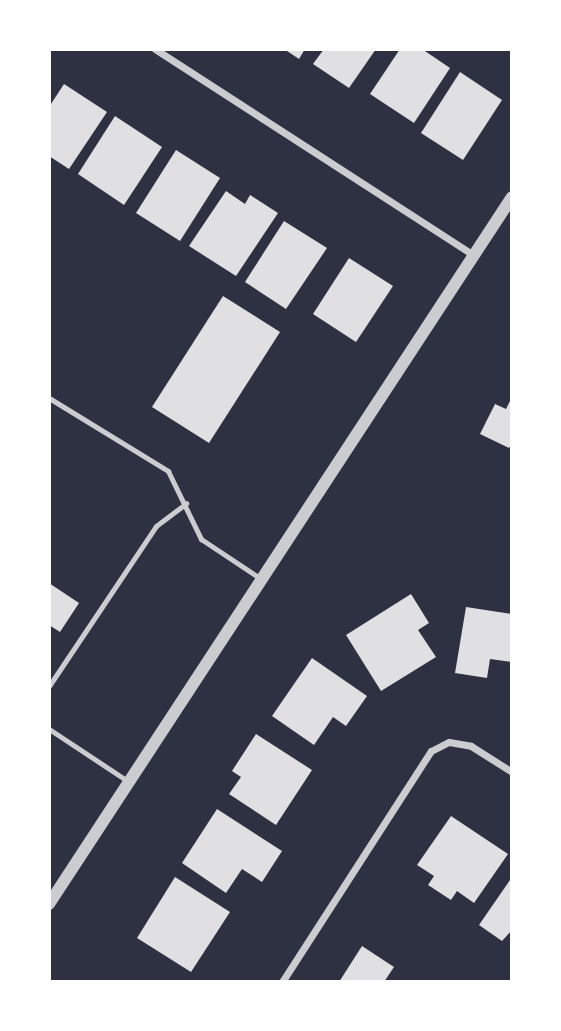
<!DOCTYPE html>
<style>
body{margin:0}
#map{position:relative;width:561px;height:1031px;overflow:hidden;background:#2d3142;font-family:"Zilla Slab",serif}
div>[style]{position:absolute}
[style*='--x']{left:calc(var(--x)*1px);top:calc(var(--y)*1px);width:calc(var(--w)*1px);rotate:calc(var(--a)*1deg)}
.building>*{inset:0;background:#e0e0e3}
.service>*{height:5px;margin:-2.5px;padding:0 2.5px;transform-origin:2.5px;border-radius:2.5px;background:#caccd0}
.minor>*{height:7px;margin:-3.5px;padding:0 3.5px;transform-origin:3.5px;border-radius:3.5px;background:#caccd0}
.tertiary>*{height:12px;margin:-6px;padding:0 6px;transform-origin:6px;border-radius:6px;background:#caccd0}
span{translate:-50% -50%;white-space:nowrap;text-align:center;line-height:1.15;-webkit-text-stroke:5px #fff;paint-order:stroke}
.frame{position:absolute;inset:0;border:51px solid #fff;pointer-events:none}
</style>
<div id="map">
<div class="building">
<div style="clip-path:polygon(284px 49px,305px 49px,299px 59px)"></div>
<div style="clip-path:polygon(324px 49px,376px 49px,349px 88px,313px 64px)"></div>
<div style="clip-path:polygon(400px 49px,422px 49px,450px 68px,414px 123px,370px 94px)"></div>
<div style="clip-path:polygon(460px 72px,502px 100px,463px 160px,421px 133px)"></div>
<div style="clip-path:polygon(64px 84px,107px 112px,69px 169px,49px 156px,49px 107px)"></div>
<div style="clip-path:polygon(115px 116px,162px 147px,124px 205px,78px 174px)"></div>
<div style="clip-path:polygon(176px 150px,220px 178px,180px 241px,136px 213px)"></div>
<div style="clip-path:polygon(226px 191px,245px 204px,250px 195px,278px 213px,236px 276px,189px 246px)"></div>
<div style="clip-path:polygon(284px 221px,327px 248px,286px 309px,245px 282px)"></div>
<div style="clip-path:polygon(349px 258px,393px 286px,356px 342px,313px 314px)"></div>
<div style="clip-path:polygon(223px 296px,280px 332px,209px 443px,152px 407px)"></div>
<div style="clip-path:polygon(512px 397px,512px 443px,509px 448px,480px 434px,495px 404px,506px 409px)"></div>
<div style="clip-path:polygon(49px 583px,79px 603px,60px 632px,49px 625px)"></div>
<div style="clip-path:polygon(411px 594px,429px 623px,418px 630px,436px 657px,381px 691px,346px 635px)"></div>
<div style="clip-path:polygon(466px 607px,512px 614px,512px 662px,490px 659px,487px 678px,455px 673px)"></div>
<div style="clip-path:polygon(312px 658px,367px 696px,346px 726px,333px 717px,314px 745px,272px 716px)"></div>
<div style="clip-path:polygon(256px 734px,312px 770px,276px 825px,229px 794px,241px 777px,232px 771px)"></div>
<div style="clip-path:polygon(217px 809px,282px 851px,262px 882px,242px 869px,226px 893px,182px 863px)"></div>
<div style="clip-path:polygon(451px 816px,508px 854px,474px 903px,457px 891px,451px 900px,428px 885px,434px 876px,417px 865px)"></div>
<div style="clip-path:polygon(175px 877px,230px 912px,191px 972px,137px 938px)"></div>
<div style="clip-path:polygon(512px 877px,512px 930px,502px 941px,479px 925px)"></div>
<div style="clip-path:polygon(362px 946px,394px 967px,384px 982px,339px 982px)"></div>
</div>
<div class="service">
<div style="--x:49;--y:398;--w:140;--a:31.5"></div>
<div style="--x:168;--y:471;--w:76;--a:64.1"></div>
<div style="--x:201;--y:539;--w:72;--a:33.7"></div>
<div style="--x:49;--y:686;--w:192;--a:-56.2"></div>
<div style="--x:156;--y:526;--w:38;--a:-37"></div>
<div style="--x:49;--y:729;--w:96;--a:33.5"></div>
</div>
<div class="minor">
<div style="--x:155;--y:49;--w:380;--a:32.9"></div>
<div style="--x:282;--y:982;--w:275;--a:-57.2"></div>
<div style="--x:431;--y:751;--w:20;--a:-27"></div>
<div style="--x:449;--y:742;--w:22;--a:10"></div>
<div style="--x:471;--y:746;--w:49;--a:32.4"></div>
</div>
<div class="tertiary">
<div style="--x:49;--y:904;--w:845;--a:-56.78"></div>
</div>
<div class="frame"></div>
</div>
